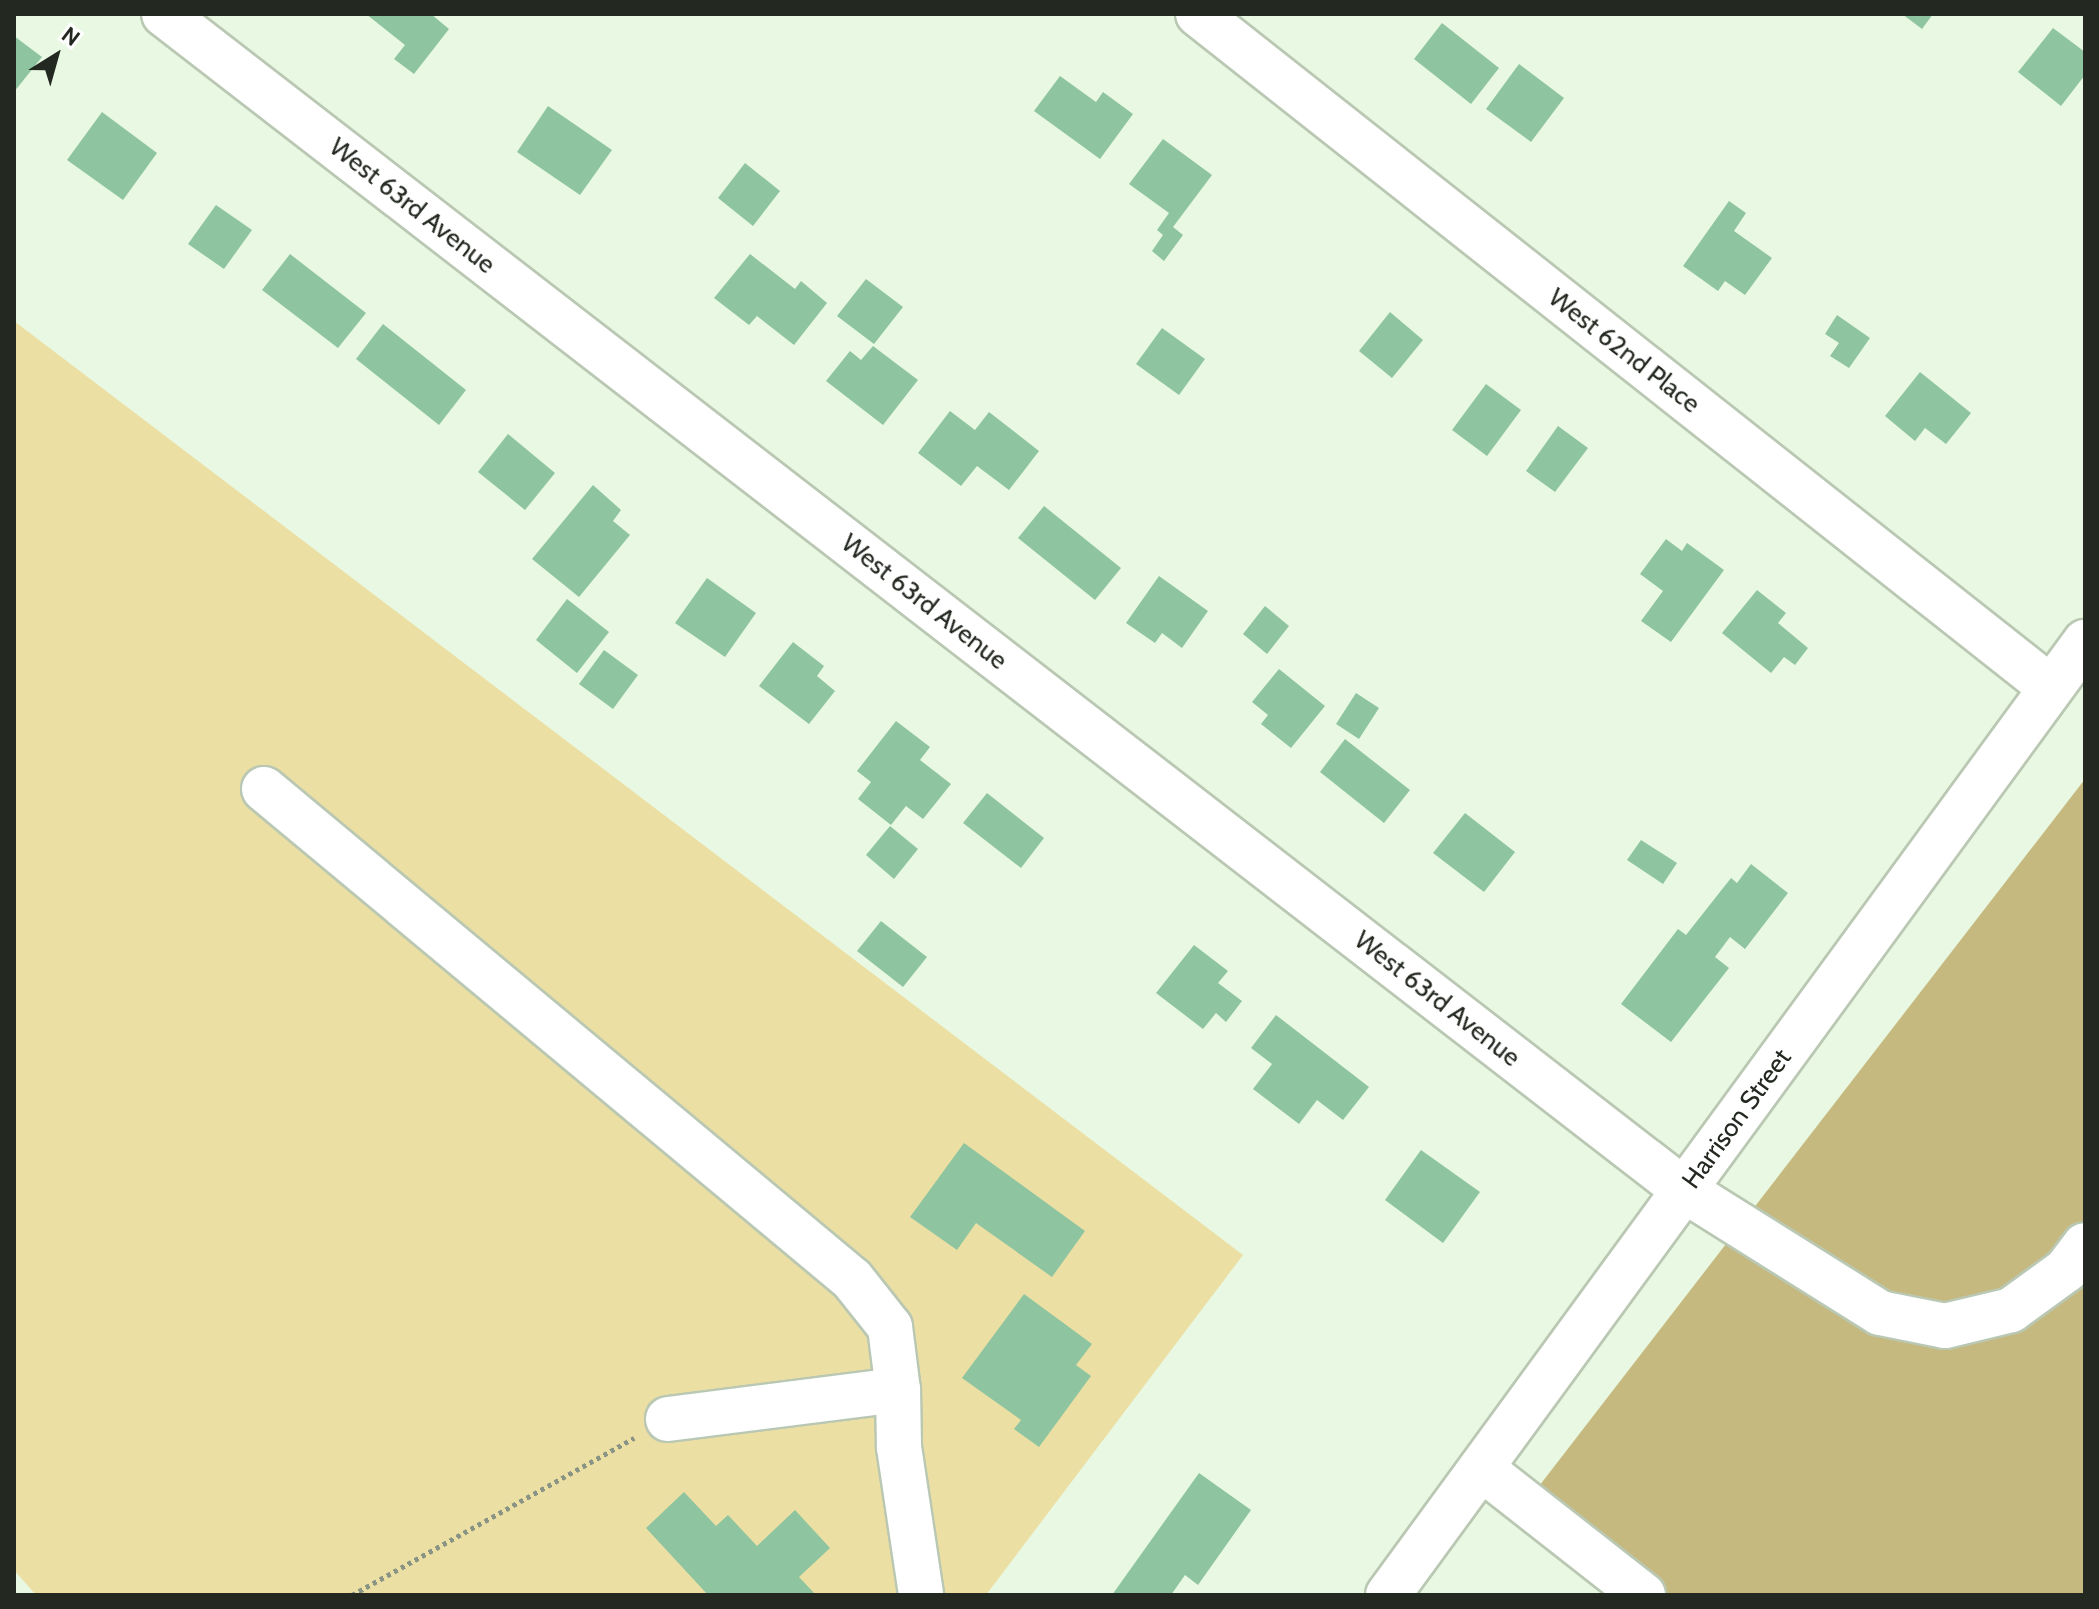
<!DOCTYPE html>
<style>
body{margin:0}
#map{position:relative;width:2099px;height:1609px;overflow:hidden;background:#e9f8e2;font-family:Cabin,sans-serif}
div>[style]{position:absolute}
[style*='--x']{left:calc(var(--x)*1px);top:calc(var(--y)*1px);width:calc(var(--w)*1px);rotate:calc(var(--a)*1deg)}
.green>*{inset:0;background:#ebdfa4}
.forest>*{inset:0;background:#c6b97f}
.building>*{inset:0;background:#8ec5a0}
.path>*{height:5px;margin-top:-2.5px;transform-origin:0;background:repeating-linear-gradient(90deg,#8a9485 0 4px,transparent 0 8px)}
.roads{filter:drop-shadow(2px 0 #bac8b3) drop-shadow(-2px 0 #bac8b3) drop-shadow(0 2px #bac8b3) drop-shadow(0 -2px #bac8b3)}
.minor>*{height:44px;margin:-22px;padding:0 22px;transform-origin:22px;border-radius:22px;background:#fff}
span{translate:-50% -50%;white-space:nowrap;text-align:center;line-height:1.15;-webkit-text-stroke:6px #fff;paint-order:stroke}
.street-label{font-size:26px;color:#232820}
.frame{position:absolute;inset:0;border:16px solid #232820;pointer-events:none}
.north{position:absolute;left:16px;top:16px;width:80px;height:80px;-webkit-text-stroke:6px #fff;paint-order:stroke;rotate:37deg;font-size:22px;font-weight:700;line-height:32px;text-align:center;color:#232820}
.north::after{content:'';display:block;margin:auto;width:28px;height:36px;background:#232820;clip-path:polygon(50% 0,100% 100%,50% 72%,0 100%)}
</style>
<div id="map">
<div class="green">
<div style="clip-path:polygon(14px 321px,1243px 1255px,986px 1595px,36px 1595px,14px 1570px)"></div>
</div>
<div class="forest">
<div style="clip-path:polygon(2085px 779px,2085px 1595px,1643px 1595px,1526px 1503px)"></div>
</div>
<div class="building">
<div style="clip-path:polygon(366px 14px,431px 14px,449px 29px,414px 74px,394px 59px,405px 45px)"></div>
<div style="clip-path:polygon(1902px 14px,1933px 14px,1922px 29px)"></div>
<div style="clip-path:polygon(1442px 23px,1499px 68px,1471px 104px,1414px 59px)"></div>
<div style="clip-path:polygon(2053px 28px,2085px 52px,2085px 75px,2061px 106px,2018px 72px)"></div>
<div style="clip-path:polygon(14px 36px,42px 57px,14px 92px)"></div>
<div style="clip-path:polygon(1519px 64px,1564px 98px,1531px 142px,1486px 109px)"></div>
<div style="clip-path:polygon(1060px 76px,1096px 102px,1103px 92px,1133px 114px,1100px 159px,1034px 111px)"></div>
<div style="clip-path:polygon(548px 106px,612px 150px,580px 195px,517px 152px)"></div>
<div style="clip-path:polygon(102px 112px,157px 153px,123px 200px,67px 160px)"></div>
<div style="clip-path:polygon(1163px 139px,1212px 175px,1173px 227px,1183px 235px,1164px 261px,1152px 251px,1163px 235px,1157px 230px,1169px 213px,1129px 184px)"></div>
<div style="clip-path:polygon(745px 163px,780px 191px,753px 226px,718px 198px)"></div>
<div style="clip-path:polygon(1729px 201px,1746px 213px,1734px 231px,1772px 258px,1745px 295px,1725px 281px,1718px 291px,1683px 266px)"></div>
<div style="clip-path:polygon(216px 205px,252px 230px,224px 269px,188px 244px)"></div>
<div style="clip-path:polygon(290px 254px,366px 313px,338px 348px,262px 290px)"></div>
<div style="clip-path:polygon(750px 254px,795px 289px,801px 281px,827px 303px,794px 345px,757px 316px,749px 325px,714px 298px)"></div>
<div style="clip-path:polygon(866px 279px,903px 307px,874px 344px,837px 316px)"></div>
<div style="clip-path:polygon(1390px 312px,1423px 340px,1392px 378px,1359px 351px)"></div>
<div style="clip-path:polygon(1837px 315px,1870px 338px,1849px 368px,1830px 356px,1839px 343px,1825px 334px)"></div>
<div style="clip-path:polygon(383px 324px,466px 390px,439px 425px,356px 359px)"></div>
<div style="clip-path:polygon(1162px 328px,1205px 359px,1179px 395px,1136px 364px)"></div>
<div style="clip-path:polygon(873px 346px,918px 380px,883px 425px,826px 381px,850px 351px,861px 360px)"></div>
<div style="clip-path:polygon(1920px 372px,1971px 413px,1946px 444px,1925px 428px,1915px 441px,1885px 416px)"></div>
<div style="clip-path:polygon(1486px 384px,1521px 410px,1487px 456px,1452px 430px)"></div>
<div style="clip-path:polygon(950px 411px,975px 430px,989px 412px,1039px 451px,1009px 490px,977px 466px,961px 486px,918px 453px)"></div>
<div style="clip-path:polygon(1558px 426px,1588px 448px,1555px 492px,1526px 471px)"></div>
<div style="clip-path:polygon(508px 434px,555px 473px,525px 510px,478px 472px)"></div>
<div style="clip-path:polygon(593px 485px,621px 510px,613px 521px,630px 535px,579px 597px,532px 559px)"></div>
<div style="clip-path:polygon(1044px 506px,1121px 568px,1095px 600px,1018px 538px)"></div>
<div style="clip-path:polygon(1666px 539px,1682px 551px,1687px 543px,1724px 570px,1671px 642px,1641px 621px,1663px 591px,1640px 574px)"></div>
<div style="clip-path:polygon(1159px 576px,1208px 611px,1182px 648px,1162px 633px,1155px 643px,1126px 623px)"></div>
<div style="clip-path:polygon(707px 578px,756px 613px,725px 657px,675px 623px)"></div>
<div style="clip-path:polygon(1757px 590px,1786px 613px,1778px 623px,1808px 648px,1795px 665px,1784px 657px,1771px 673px,1722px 633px)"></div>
<div style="clip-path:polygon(567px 599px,609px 632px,577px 673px,536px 640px)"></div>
<div style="clip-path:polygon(1265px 606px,1289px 626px,1267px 654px,1243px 634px)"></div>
<div style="clip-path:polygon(793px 642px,824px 666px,817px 676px,835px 691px,809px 724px,759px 686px)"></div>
<div style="clip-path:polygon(604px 650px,638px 675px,613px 709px,579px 684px)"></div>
<div style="clip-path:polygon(1279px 669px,1325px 706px,1291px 748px,1261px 724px,1268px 715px,1252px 702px)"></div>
<div style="clip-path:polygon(1356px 693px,1379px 708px,1359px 739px,1336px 724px)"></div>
<div style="clip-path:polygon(896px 721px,930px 747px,920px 760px,951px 784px,923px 819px,906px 806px,891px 825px,858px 799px,871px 782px,857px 771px)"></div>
<div style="clip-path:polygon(1345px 739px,1410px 790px,1384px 823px,1320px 772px)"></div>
<div style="clip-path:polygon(987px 793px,1044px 838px,1021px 868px,963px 823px)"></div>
<div style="clip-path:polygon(1465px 813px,1515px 852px,1484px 892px,1433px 853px)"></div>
<div style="clip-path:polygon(890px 826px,918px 849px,894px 879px,866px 855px)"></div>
<div style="clip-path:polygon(1641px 840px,1677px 863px,1663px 884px,1627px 860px)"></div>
<div style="clip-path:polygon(1751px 864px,1788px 893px,1745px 949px,1730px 937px,1715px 957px,1729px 968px,1671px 1042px,1621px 1004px,1678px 929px,1686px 935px,1731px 878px,1737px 883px)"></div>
<div style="clip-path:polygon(881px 921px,927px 957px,903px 987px,857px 951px)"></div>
<div style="clip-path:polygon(1194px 945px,1228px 971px,1218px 983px,1242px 1001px,1226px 1022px,1216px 1013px,1203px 1029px,1156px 993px)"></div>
<div style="clip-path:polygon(1276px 1015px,1369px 1087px,1343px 1120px,1317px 1100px,1299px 1124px,1253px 1089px,1272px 1064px,1251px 1048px)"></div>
<div style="clip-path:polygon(964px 1143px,1085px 1231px,1052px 1277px,976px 1223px,957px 1250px,910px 1217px)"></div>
<div style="clip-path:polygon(1421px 1150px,1480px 1192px,1443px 1243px,1385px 1200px)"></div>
<div style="clip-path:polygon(1024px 1294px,1092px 1344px,1076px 1365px,1091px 1376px,1039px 1447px,1014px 1429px,1021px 1420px,962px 1378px)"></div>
<div style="clip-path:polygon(1199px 1473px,1251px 1510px,1198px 1585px,1185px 1575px,1171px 1595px,1112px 1595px)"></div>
<div style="clip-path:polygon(684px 1492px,716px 1526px,728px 1515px,757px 1546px,795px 1510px,830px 1548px,799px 1577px,816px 1595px,708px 1595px,646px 1528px)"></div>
</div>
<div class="path">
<div style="--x:352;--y:1595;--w:323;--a:-29.1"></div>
</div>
<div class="roads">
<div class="minor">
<div style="--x:164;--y:14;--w:1922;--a:37.73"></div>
<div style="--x:1684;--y:1190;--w:231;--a:32.1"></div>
<div style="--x:1880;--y:1313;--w:66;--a:11.3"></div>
<div style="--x:1945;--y:1326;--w:68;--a:-13.6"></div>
<div style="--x:2011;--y:1310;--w:68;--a:-36"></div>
<div style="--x:2066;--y:1270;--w:31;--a:-53"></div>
<div style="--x:1198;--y:14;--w:1087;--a:38.31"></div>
<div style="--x:264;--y:789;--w:765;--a:39.81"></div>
<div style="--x:852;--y:1279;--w:61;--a:51.6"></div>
<div style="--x:890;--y:1327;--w:64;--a:82.8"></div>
<div style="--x:668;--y:1419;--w:232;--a:-7.2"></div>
<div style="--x:898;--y:1390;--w:57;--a:89"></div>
<div style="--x:899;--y:1447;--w:150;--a:81.5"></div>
<div style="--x:1481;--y:1468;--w:206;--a:38.1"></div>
<div style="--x:1388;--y:1595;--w:1181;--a:-53.82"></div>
</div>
</div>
<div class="street-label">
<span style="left:412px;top:206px;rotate:38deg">West 63rd Avenue</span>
<span style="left:1624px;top:351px;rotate:38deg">West 62nd Place</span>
<span style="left:924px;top:602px;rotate:38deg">West 63rd Avenue</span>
<span style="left:1437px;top:999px;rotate:38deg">West 63rd Avenue</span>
<span style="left:1737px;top:1119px;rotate:-54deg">Harrison Street</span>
</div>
<div class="frame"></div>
<div class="north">N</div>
</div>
